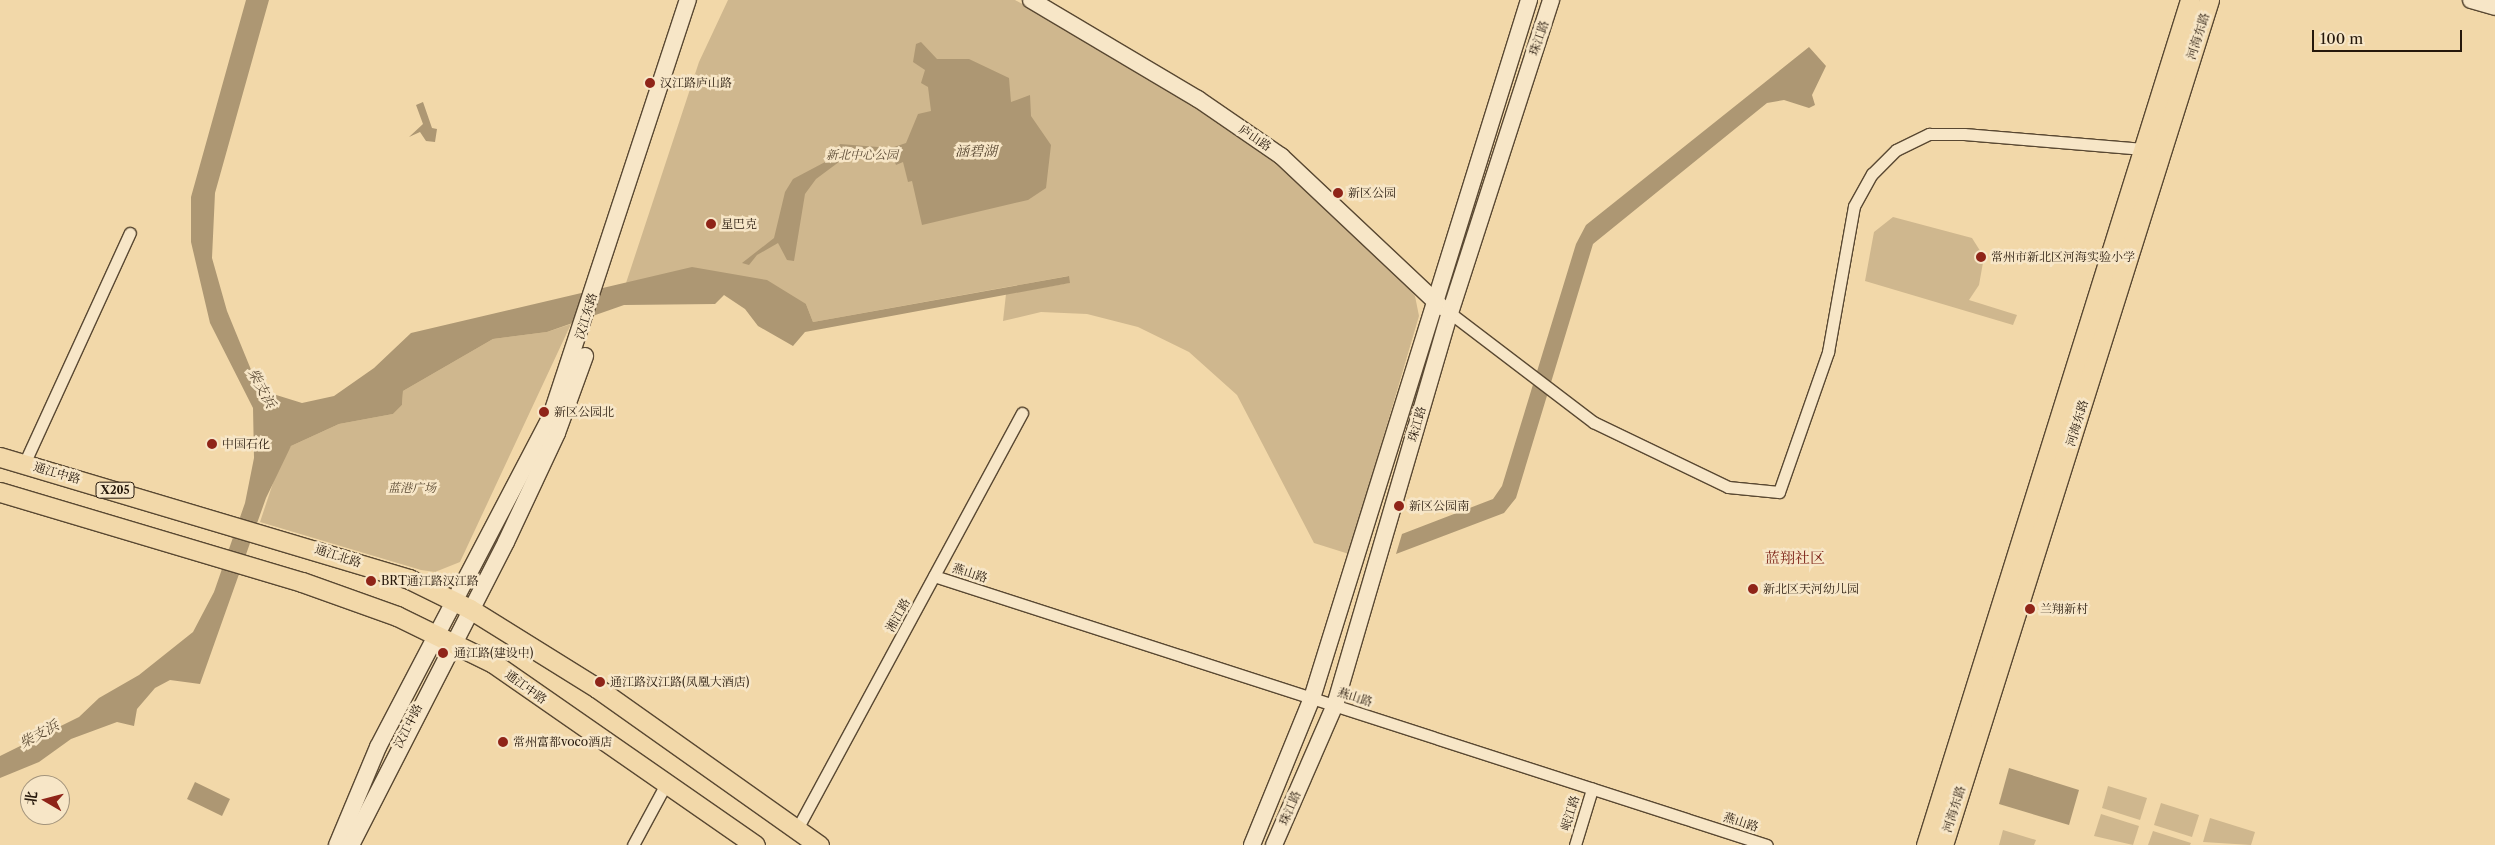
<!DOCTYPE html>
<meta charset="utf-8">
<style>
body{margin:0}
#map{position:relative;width:2495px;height:845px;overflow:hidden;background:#f2d8a9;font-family:"Libre Caslon Text","Noto Serif SC",serif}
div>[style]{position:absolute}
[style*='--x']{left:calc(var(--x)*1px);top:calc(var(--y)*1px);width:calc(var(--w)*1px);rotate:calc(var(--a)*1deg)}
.green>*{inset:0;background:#cfb78e}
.water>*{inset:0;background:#ad9773}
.roads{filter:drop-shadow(1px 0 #594832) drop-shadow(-1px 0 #594832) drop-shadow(0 1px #594832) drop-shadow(0 -1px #594832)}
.street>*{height:11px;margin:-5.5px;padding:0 5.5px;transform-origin:5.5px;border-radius:5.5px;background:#f7e6c7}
.secondary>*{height:16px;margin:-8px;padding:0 8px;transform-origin:8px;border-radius:8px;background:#f7e6c7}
.primary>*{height:19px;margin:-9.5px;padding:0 9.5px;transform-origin:9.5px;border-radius:9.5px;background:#f2d8a9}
.dots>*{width:14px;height:14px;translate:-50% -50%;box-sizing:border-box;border:2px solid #f7e6c7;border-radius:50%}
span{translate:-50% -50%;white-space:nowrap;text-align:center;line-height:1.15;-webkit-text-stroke:5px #f7e6c7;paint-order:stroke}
.shield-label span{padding:1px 4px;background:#f7e6c7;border:1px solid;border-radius:4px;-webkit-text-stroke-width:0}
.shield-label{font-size:11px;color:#26180b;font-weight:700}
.street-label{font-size:12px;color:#26180b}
.poi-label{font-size:12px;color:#26180b}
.left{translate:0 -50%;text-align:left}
.park-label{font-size:12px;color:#594832;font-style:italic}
.water-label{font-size:14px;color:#5c4b35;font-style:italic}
.quarter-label{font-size:15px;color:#7a1f14}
.north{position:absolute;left:20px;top:775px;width:50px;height:50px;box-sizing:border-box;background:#f7e6c7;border:1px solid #a3947c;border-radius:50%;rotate:278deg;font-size:14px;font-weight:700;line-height:20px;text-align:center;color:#26180b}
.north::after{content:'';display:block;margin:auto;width:18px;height:22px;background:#8f2418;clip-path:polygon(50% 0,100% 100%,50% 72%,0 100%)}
.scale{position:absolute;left:2312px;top:30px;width:150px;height:22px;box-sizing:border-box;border:2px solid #26180b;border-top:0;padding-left:6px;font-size:15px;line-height:18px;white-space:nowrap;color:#26180b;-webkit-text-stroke:4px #f7e6c7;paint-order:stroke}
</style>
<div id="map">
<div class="green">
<div style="clip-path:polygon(728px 0,1015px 0,1120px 58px,1277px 162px,1403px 282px,1415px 296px,1419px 316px,1349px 554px,1314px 543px,1237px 395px,1189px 352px,1138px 327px,1087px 314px,1041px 312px,1003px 321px,1006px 294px,1069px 283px,1068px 276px,813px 322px,806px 304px,626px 283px,699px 62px)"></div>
<div style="clip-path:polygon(1893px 217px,1972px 238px,1984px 257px,1979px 285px,1969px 300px,2017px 315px,2013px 325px,1865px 281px,1874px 232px)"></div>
<div style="clip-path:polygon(571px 324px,460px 562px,435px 572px,421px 570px,260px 522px,280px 462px,291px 446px,339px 424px,393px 414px,402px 405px,403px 391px,493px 339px,547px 332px)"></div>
<div style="clip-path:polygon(2108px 786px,2147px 798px,2140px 820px,2102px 808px)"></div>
<div style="clip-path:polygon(2161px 803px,2199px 815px,2192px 837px,2154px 825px)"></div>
<div style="clip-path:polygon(2101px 814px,2139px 826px,2133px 845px,2094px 836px)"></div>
<div style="clip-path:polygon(2210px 818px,2255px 832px,2251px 845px,2203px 842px)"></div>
<div style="clip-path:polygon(2003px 830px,2036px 840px,2034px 845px,1999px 845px)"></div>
<div style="clip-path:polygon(2153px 831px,2191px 843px,2190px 845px,2148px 845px)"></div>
</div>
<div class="water">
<div style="clip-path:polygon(246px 0,269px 0,215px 193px,212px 258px,227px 311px,254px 377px,273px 394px,302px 403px,334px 396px,374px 368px,411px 333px,692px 267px,767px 280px,806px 304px,813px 322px,1069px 276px,1070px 283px,805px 332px,793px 346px,758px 326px,745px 309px,724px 295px,715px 304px,624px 305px,547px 332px,493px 339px,403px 391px,402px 405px,393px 414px,339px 424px,291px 446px,266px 498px,200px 684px,170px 680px,155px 688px,137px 709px,134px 726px,117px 722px,71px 739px,39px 762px,0 778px,0 756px,79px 717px,99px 698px,139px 675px,193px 632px,214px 592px,245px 503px,254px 458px,253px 408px,210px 323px,191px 242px,191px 197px)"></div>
<div style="clip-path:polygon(921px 42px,937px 59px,969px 59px,1009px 78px,1011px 102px,1030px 95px,1031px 116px,1051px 145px,1046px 188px,1028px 200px,922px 225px,912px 181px,908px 182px,903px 162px,896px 165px,891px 152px,851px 153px,816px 179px,805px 194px,794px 261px,787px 260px,778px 243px,757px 255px,749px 265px,742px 263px,774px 238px,785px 192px,793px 179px,827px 161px,840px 144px,891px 148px,906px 143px,918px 114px,931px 111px,928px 87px,921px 83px,925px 70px,913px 62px,916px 44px)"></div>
<div style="clip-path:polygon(1809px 47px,1826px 66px,1812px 95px,1815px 105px,1809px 108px,1784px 100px,1767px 103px,1593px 244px,1516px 498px,1504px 513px,1396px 554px,1402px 534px,1493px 499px,1502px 486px,1576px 244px,1586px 225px)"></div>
<div style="clip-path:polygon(423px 102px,432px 128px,437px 129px,435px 142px,426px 141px,420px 132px,409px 137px,423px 124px,416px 105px)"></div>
<div style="clip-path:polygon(2009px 768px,2079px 790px,2069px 825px,1999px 804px)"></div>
<div style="clip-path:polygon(195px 782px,230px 799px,222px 816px,187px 799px)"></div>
</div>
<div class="roads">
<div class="street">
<div style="--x:1450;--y:313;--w:180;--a:37.3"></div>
<div style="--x:1593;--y:422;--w:150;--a:25.7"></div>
<div style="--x:1728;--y:487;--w:51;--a:5.6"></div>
<div style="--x:1779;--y:492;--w:148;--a:-70.7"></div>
<div style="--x:1828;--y:352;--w:148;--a:-79.9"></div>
<div style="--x:1854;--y:206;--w:37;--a:-61"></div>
<div style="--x:1872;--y:174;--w:34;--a:-45"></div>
<div style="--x:1896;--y:150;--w:37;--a:-26"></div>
<div style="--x:1929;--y:134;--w:35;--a:0"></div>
<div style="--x:1964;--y:134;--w:180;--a:4.8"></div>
<div style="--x:24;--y:464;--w:254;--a:-65.4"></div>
<div style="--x:934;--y:576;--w:875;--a:17.9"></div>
<div style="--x:797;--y:829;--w:473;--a:-61.6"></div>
<div style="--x:633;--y:845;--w:69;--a:-61.6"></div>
<div style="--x:1575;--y:845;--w:59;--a:-73.1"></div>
</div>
<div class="secondary">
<div style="--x:1031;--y:0;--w:194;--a:30.7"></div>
<div style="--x:1198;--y:99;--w:101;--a:34.5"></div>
<div style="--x:1281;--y:156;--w:220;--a:43.3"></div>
<div style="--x:2471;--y:0;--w:25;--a:16"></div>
<div style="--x:337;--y:845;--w:106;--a:-67.3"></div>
<div style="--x:378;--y:747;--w:373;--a:-62.4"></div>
<div style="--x:551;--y:416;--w:438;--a:-71.8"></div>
<div style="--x:351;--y:845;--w:340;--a:-62.9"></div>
<div style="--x:506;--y:542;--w:120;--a:-64.9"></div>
<div style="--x:557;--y:433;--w:82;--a:-70"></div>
<div style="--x:1252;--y:845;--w:159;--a:-67.8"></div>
<div style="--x:1312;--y:698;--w:731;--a:-72.73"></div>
<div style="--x:1274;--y:845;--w:153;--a:-66.5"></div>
<div style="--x:1335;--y:705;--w:409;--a:-73.7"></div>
<div style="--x:1450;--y:313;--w:329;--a:-72.1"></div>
</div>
<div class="primary">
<div style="--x:0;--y:457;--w:427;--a:16.6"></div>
<div style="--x:409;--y:579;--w:68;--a:26.2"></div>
<div style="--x:470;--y:609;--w:150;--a:31.9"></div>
<div style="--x:597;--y:688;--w:272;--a:35.3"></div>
<div style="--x:0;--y:492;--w:315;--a:16.6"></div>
<div style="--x:302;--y:582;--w:101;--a:19.7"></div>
<div style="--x:397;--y:616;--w:107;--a:26.1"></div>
<div style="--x:493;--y:663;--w:319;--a:34.8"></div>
<div style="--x:1926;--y:845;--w:885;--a:-72.65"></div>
<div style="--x:1943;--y:845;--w:886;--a:-72.53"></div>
</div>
</div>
<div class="dots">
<div style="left:650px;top:83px;background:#8f2418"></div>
<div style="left:1338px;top:193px;background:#8f2418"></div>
<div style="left:711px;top:224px;background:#8f2418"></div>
<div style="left:1981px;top:257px;background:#8f2418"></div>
<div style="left:544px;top:412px;background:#8f2418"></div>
<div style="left:212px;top:444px;background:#8f2418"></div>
<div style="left:1399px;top:506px;background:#8f2418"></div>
<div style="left:371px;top:581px;background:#8f2418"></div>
<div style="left:1753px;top:589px;background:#8f2418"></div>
<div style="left:2030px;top:609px;background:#8f2418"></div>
<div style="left:443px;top:653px;background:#8f2418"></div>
<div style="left:600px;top:682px;background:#8f2418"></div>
<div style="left:503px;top:742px;background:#8f2418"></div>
</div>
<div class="shield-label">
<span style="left:115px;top:490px">X205</span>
</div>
<div class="street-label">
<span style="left:2198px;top:36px;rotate:-72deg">河海东路</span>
<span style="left:1539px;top:38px;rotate:-71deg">珠江路</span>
<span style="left:1255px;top:138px;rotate:34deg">庐山路</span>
<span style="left:586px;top:316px;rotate:-73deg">汉江东路</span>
<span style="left:2077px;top:423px;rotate:-73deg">河海东路</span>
<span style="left:1417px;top:424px;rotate:-74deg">珠江路</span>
<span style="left:57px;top:473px;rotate:16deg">通江中路</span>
<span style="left:338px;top:556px;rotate:18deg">通江北路</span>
<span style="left:970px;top:573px;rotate:18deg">燕山路</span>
<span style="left:898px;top:615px;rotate:-61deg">湘江路</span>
<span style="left:526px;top:687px;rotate:36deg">通江中路</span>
<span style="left:1355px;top:697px;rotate:18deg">燕山路</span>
<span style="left:408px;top:726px;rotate:-63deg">汉江中路</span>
<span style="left:1290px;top:808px;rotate:-67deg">珠江路</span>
<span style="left:1954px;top:809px;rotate:-72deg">河海东路</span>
<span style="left:1570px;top:813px;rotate:-73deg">岷江路</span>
<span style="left:1741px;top:822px;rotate:18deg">燕山路</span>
</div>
<div class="poi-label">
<span class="left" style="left:660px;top:83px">汉江路庐山路</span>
<span class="left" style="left:1348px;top:193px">新区公园</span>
<span class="left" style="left:721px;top:224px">星巴克</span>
<span class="left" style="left:1991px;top:257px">常州市新北区河海实验小学</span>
<span class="left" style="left:554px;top:412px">新区公园北</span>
<span class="left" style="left:222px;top:444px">中国石化</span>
<span class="left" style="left:1409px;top:506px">新区公园南</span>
<span class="left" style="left:381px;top:581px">BRT通江路汉江路</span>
<span class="left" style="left:1763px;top:589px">新北区天河幼儿园</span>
<span class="left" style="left:2040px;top:609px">兰翔新村</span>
<span class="left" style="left:454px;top:653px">通江路(建设中)</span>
<span class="left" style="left:610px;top:682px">通江路汉江路(凤凰大酒店)</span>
<span class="left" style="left:513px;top:742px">常州富都voco酒店</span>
</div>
<div class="park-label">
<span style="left:862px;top:155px">新北中心公园</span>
<span style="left:412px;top:488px">蓝港广场</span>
</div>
<div class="water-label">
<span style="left:976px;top:151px">涵碧湖</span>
<span style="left:262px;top:388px;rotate:62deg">柴支浜</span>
<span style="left:39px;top:734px;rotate:-29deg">柴支浜</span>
</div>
<div class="quarter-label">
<span style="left:1795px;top:558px">蓝翔社区</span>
</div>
<div class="north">北</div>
<div class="scale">100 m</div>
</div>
